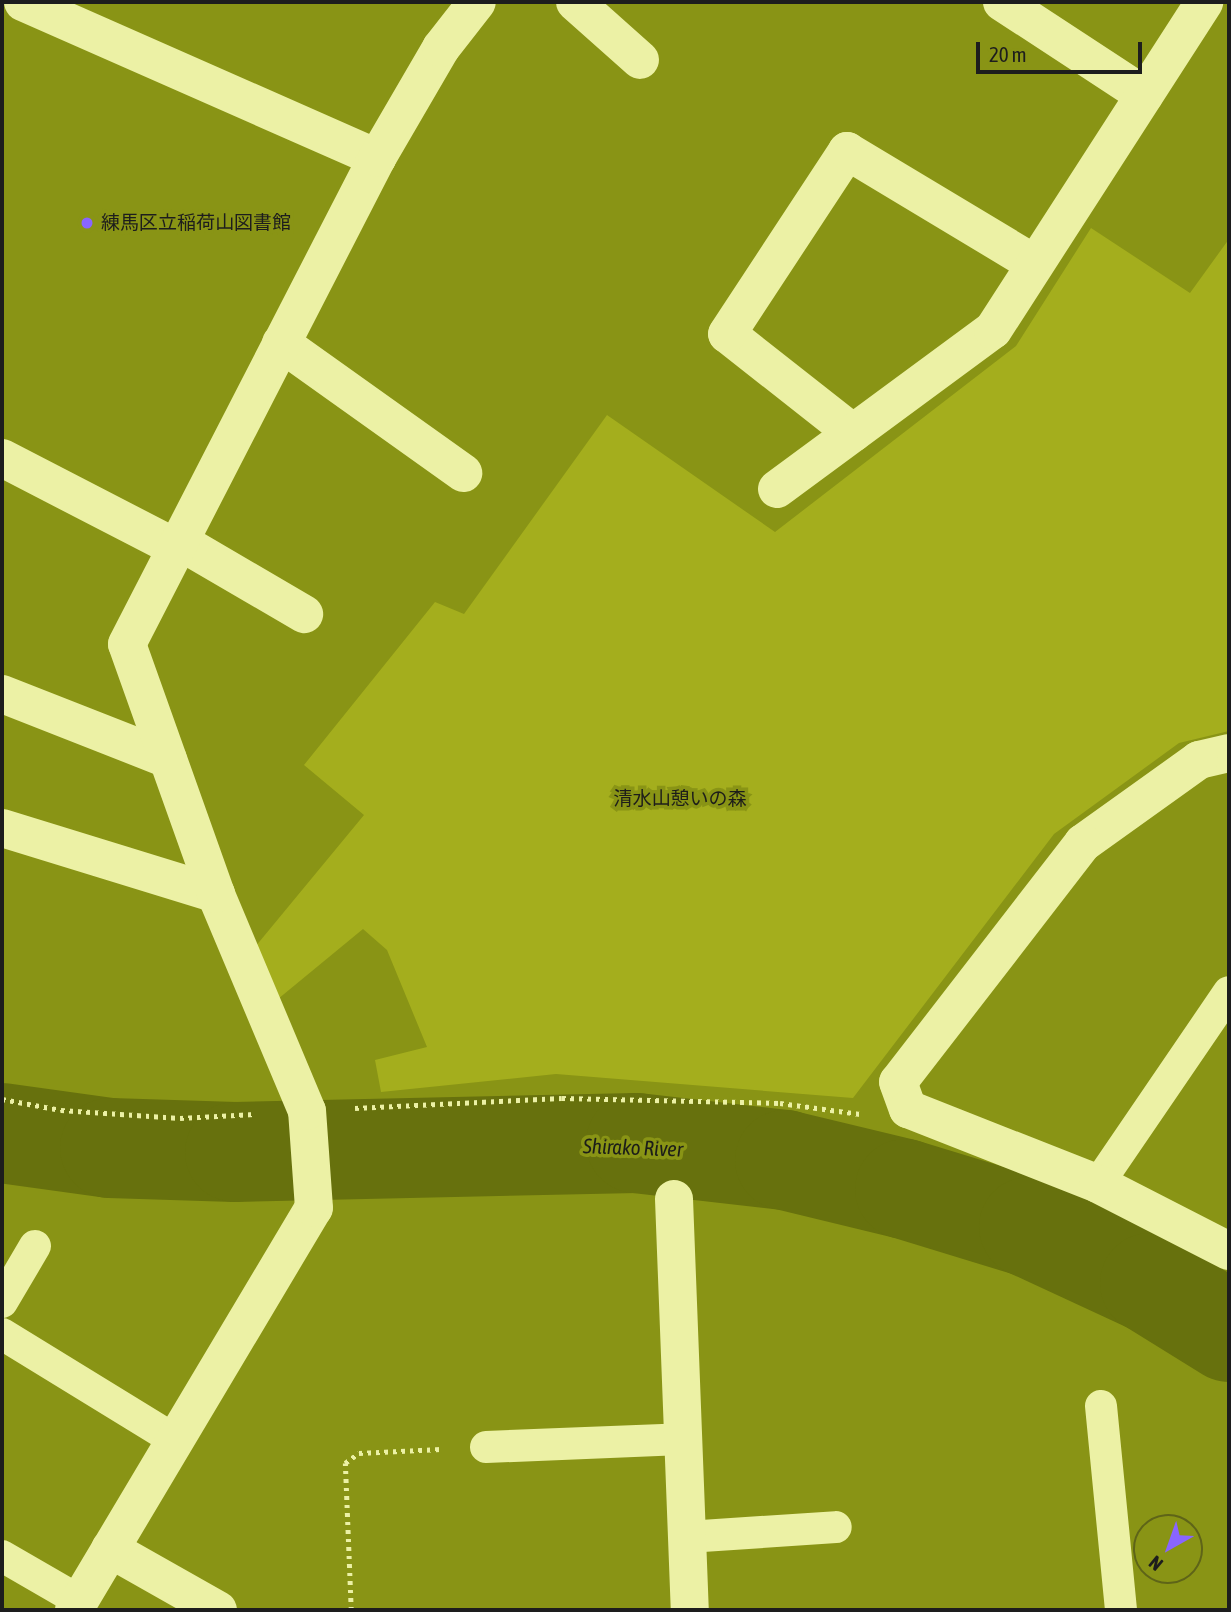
<!DOCTYPE html>
<meta charset="utf-8">
<style>
body{margin:0}
#map{position:relative;width:1231px;height:1612px;overflow:hidden;background:#899415;font-family:"Asap Condensed","Noto Sans JP",sans-serif}
div>[style]{position:absolute}
[style*='--x']{left:calc(var(--x)*1px);top:calc(var(--y)*1px);width:calc(var(--w)*1px);rotate:calc(var(--a)*1deg)}
.green>*{inset:0;background:#a4ae1d}
.river>*{height:100px;margin:-50px;padding:0 50px;transform-origin:50px;border-radius:50px;background:#67710d}
.path>*{height:4.5px;margin-top:-2.25px;transform-origin:0;background:repeating-linear-gradient(90deg,#ecf1a5 0 3.5px,transparent 0 8.5px)}
.service>*{height:32px;margin:-16px;padding:0 16px;transform-origin:16px;border-radius:16px;background:#ecf1a5}
.minor>*{height:38px;margin:-19px;padding:0 19px;transform-origin:19px;border-radius:19px;background:#ecf1a5}
.dots>*{width:19px;height:19px;translate:-50% -50%;box-sizing:border-box;border:4px solid #899415;border-radius:50%}
span{translate:-50% -50%;white-space:nowrap;text-align:center;line-height:1.15;-webkit-text-stroke:7px #899415;paint-order:stroke}
.poi-label{font-size:19px;color:#1d1d1d}
.left{translate:0 -50%;text-align:left}
.park-label{font-size:19px;color:#1d1d1a}
.water-label{font-size:21px;color:#1c1d19;font-style:italic}
.frame{position:absolute;inset:0;border:4px solid #1d1d1d;pointer-events:none}
.north{position:absolute;left:1133px;top:1514px;width:70px;height:70px;box-sizing:border-box;background:#899415;border:2px solid #5e6418;border-radius:50%;rotate:220deg;font-size:19px;font-weight:700;line-height:28px;text-align:center;color:#1d1d1d}
.north::after{content:'';display:block;margin:auto;width:24px;height:32px;background:#8965ff;clip-path:polygon(50% 0,100% 100%,50% 72%,0 100%)}
.scale{position:absolute;left:976px;top:42px;width:166px;height:32px;box-sizing:border-box;border:4px solid #1d1d1d;border-top:0;padding-left:9px;font-size:21px;line-height:24px;white-space:nowrap;color:#1d1d1d;-webkit-text-stroke:5px #899415;paint-order:stroke}
</style>
<div id="map">
<div class="green">
<div style="clip-path:polygon(1091px 228px,1190px 293px,1229px 239px,1229px 731px,1179px 743px,1054px 834px,853px 1098px,556px 1074px,381px 1092px,375px 1060px,427px 1047px,387px 950px,363px 929px,278px 999px,255px 947px,364px 815px,304px 765px,435px 602px,464px 614px,607px 415px,775px 532px,1016px 346px)"></div>
</div>
<div class="river">
<div style="--x:2;--y:1133;--w:109;--a:7.9"></div>
<div style="--x:110;--y:1148;--w:125;--a:1.8"></div>
<div style="--x:235;--y:1152;--w:401;--a:-1.3"></div>
<div style="--x:636;--y:1143;--w:150;--a:6.5"></div>
<div style="--x:785;--y:1160;--w:123;--a:13.6"></div>
<div style="--x:905;--y:1189;--w:130;--a:17"></div>
<div style="--x:1029;--y:1227;--w:133;--a:24.8"></div>
<div style="--x:1150;--y:1283;--w:93;--a:31.8"></div>
</div>
<div class="path">
<div style="--x:2;--y:1099;--w:60;--a:10.6"></div>
<div style="--x:61;--y:1110;--w:119;--a:3.8"></div>
<div style="--x:180;--y:1118;--w:75;--a:-3.1"></div>
<div style="--x:355;--y:1108;--w:207;--a:-2.8"></div>
<div style="--x:562;--y:1098;--w:218;--a:1.3"></div>
<div style="--x:780;--y:1103;--w:81;--a:7.8"></div>
<div style="--x:351;--y:1610;--w:147;--a:-92.3"></div>
<div style="--x:345;--y:1463;--w:17;--a:-36"></div>
<div style="--x:359;--y:1453;--w:82;--a:-2.8"></div>
</div>
<div class="service">
<div style="--x:1098;--y:1184;--w:232;--a:-55.7"></div>
<div style="--x:2;--y:1302;--w:65;--a:-59.5"></div>
<div style="--x:2;--y:1334;--w:203;--a:31.5"></div>
<div style="--x:1101;--y:1406;--w:205;--a:84.4"></div>
<div style="--x:486;--y:1447;--w:196;--a:-2.3"></div>
<div style="--x:687;--y:1537;--w:149;--a:-3.8"></div>
<div style="--x:2;--y:1556;--w:90;--a:30"></div>
</div>
<div class="minor">
<div style="--x:23;--y:2;--w:387;--a:23.8"></div>
<div style="--x:575;--y:2;--w:87;--a:41.7"></div>
<div style="--x:1002;--y:2;--w:170;--a:33.2"></div>
<div style="--x:281;--y:343;--w:224;--a:35.5"></div>
<div style="--x:853;--y:433;--w:160;--a:-141.8"></div>
<div style="--x:727;--y:334;--w:219;--a:-56.7"></div>
<div style="--x:847;--y:151;--w:219;--a:31"></div>
<div style="--x:2;--y:458;--w:196;--a:27.3"></div>
<div style="--x:777;--y:489;--w:268;--a:-36.4"></div>
<div style="--x:993;--y:330;--w:390;--a:-57.2"></div>
<div style="--x:179;--y:541;--w:145;--a:30.3"></div>
<div style="--x:2;--y:694;--w:178;--a:21.4"></div>
<div style="--x:1229;--y:753;--w:31;--a:167"></div>
<div style="--x:1199;--y:760;--w:143;--a:144.4"></div>
<div style="--x:1083;--y:843;--w:302;--a:127.7"></div>
<div style="--x:898;--y:1082;--w:29;--a:70"></div>
<div style="--x:908;--y:1109;--w:204;--a:21.5"></div>
<div style="--x:1098;--y:1184;--w:147;--a:27.1"></div>
<div style="--x:2;--y:828;--w:224;--a:17.1"></div>
<div style="--x:674;--y:1199;--w:411;--a:87.8"></div>
<div style="--x:110;--y:1549;--w:124;--a:29.5"></div>
<div style="--x:74;--y:1610;--w:468;--a:-59.2"></div>
<div style="--x:314;--y:1208;--w:97;--a:-94.1"></div>
<div style="--x:307;--y:1111;--w:235;--a:-112.8"></div>
<div style="--x:216;--y:894;--w:265;--a:-109.6"></div>
<div style="--x:127;--y:644;--w:547;--a:-62.78"></div>
<div style="--x:377;--y:158;--w:127;--a:-59.8"></div>
<div style="--x:441;--y:48;--w:58;--a:-52"></div>
</div>
<div class="dots">
<div style="left:87px;top:223px;background:#8965ff"></div>
</div>
<div class="poi-label">
<span class="left" style="left:101px;top:223px">練馬区立稲荷山図書館</span>
</div>
<div class="park-label">
<span style="left:680px;top:799px">清水山憩いの森</span>
</div>
<div class="water-label">
<span style="left:633px;top:1147px;rotate:2deg">Shirako River</span>
</div>
<div class="frame"></div>
<div class="north">N</div>
<div class="scale">20 m</div>
</div>
